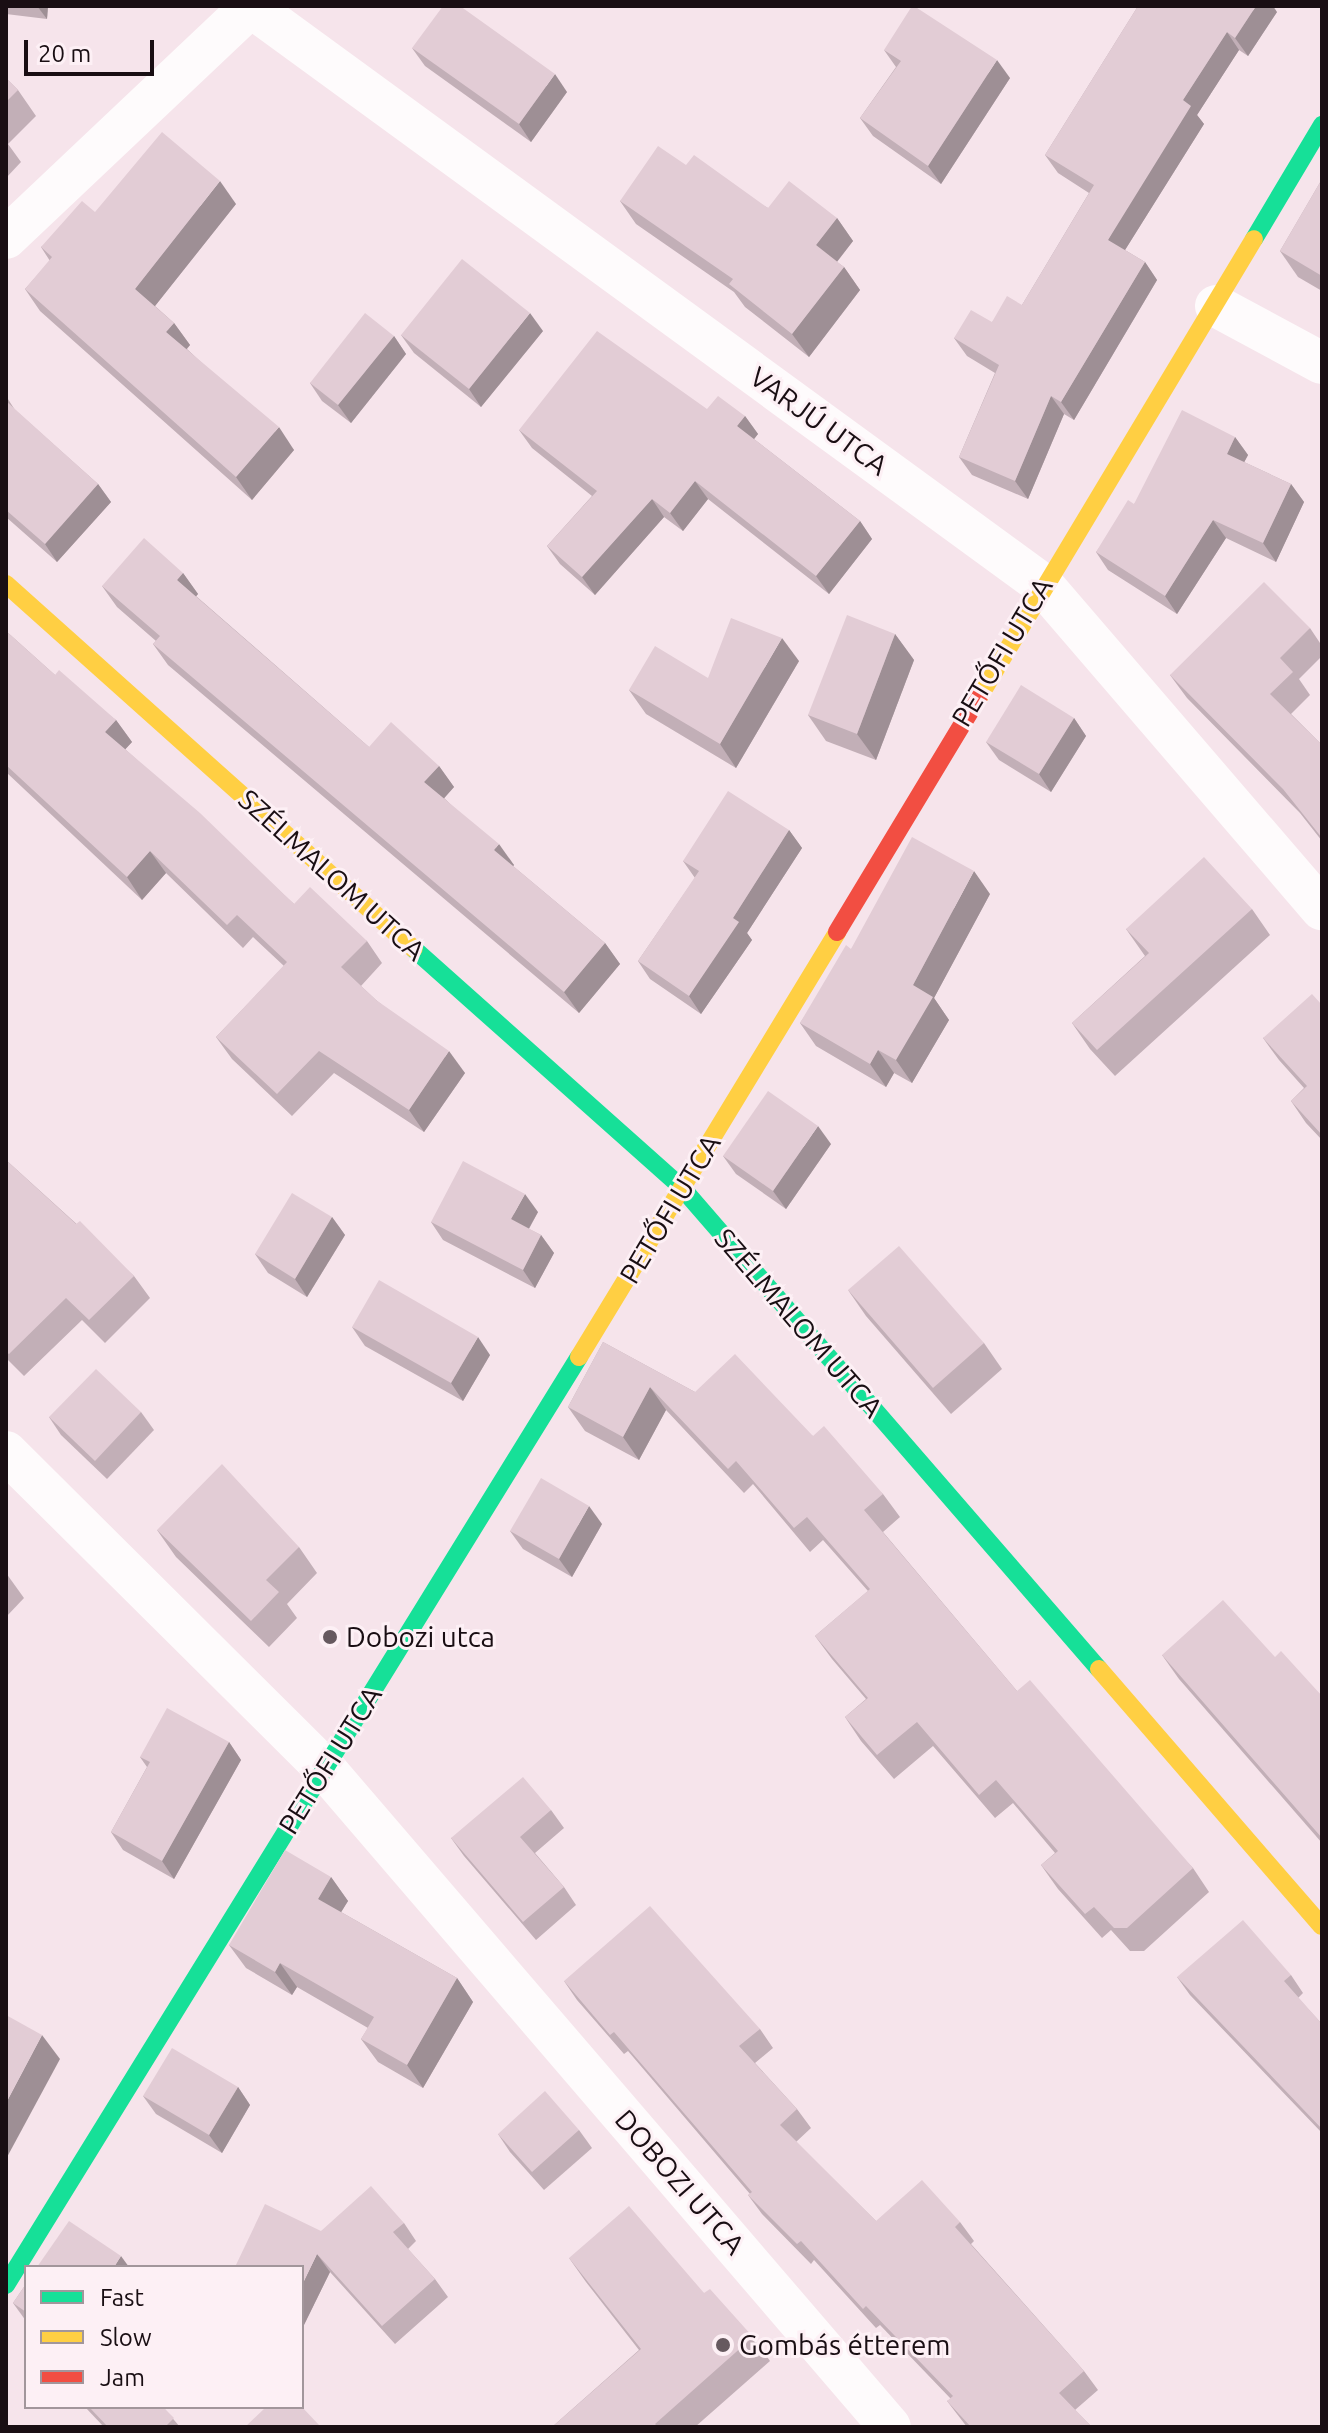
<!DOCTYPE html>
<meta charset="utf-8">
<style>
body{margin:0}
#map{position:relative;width:1328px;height:2433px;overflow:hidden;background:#f6e4eb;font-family:Ubuntu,sans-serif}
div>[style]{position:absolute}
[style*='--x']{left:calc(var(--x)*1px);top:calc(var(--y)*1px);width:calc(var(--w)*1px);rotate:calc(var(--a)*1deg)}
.street>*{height:42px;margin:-21px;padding:0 21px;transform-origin:21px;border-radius:21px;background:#fefbfc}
.fast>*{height:18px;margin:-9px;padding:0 9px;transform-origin:9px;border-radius:9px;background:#16e098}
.slow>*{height:18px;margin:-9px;padding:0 9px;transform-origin:9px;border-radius:9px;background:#ffcf43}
.jam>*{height:18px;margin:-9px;padding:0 9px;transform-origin:9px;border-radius:9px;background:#f24e42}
.wall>*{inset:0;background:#c2afb7}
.shaded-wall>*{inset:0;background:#9e8f95}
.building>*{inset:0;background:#e2ccd5}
.dots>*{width:22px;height:22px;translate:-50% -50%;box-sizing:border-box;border:4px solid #fdf0f5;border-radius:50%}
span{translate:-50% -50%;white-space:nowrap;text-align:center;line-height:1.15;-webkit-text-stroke:6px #fdf0f5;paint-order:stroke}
.street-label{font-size:28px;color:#190e13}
.poi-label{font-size:28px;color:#190e13}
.left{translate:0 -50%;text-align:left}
.frame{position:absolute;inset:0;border:8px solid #190e13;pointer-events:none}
.legend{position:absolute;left:24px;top:2265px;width:280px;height:144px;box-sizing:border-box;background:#fdf0f5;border:2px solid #a2969b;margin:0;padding:10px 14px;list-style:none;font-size:24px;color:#190e13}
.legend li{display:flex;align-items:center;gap:16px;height:40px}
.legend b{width:40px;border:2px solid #a2969b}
.scale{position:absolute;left:24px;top:40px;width:130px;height:36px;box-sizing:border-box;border:4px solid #190e13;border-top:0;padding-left:10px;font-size:24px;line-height:28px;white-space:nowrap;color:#190e13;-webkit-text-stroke:6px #fdf0f5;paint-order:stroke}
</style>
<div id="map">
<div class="street">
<div style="--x:250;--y:6;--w:980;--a:36.12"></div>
<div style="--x:1042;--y:584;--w:429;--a:49.3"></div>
<div style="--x:6;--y:238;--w:337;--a:-43.4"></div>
<div style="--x:1216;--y:306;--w:120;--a:28.3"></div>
<div style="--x:6;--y:1452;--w:450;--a:44.8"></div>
<div style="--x:325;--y:1769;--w:867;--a:49.35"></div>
</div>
<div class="fast">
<div style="--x:1254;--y:239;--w:133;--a:-59.2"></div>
<div style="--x:414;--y:949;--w:361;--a:41.7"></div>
<div style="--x:683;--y:1189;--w:635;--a:49.09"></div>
<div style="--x:6;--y:2285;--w:1091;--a:-58.31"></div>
</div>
<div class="slow">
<div style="--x:6;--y:584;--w:547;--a:41.82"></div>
<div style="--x:979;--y:697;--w:534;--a:-59.02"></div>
<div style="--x:579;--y:1357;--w:497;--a:-58.7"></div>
<div style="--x:1099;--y:1669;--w:340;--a:49.1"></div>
</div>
<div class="jam">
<div style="--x:837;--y:932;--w:275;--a:-58.9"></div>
</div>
<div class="wall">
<div style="clip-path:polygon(6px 6px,48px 6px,47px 19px,6px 14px)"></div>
<div style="clip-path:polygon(1138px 6px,1277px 12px,1248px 56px,1239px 50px,1197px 115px,1204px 124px,1125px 250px,1145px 262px,1157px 280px,1074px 420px,1064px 414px,1028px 499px,972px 475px,959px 457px,995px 373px,967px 356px,954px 338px,992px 322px,1022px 305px,1089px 193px,1058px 173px,1045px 155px)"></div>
<div style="clip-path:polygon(412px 48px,567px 92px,531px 142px,425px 66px)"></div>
<div style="clip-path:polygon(884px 50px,1010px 78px,941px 184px,873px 136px,860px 118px,896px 67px)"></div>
<div style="clip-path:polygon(6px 78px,18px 90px,36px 116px,8px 144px,21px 162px,6px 178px)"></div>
<div style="clip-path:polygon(686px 165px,768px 208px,837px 218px,853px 241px,837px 262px,844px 267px,860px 290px,809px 357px,745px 307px,734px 292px,636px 224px,620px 201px)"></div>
<div style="clip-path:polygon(1322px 179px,1322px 291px,1298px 277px,1280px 251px)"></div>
<div style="clip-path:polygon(236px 204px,155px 306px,174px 323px,190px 345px,187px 349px,294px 450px,252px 500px,40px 311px,25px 289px,50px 261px,41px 247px,95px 212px)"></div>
<div style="clip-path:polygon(543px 331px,481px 407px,414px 353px,401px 335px)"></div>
<div style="clip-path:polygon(394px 336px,406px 354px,351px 423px,322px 401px,310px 383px)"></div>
<div style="clip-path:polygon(6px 396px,15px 410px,98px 484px,111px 502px,57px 562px,6px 517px)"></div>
<div style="clip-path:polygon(707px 409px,745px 416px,758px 434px,754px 439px,860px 521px,872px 539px,829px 594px,708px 499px,683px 531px,664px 517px,595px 595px,560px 564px,547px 546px,592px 496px,532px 448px,519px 430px)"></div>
<div style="clip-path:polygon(1235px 437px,1248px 455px,1244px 462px,1291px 484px,1304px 502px,1276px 562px,1226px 538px,1177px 614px,1108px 570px,1096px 552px,1134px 504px)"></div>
<div style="clip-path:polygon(183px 573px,198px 594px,196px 596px,369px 747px,439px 766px,454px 787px,444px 798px,514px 865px,513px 866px,605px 943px,620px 964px,579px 1013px,168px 665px,153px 644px,156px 641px,117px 607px,102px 586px)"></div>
<div style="clip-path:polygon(1310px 628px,1322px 646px,1322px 656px,1299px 679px,1310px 695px,1291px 714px,1322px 745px,1322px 841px,1300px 813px,1187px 698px,1170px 675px)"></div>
<div style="clip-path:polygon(6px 631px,55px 675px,116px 720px,132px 742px,125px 749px,294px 904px,367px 941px,382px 963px,361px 986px,376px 1000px,465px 1073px,424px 1132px,334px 1073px,292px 1116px,232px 1059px,216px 1037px,284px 966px,253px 937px,243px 948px,166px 873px,142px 900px,6px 772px)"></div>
<div style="clip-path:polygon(895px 634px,914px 660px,876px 760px,826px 741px,808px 715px)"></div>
<div style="clip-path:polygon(799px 661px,736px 768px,646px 714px,629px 690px,708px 678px)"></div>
<div style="clip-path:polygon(1074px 718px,1086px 736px,1051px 792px,999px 760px,986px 742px)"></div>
<div style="clip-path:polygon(789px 830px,802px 848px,747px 933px,752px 940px,701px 1014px,650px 979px,638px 961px,695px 878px,683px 861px)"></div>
<div style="clip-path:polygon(990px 894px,934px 998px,949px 1020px,912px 1083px,894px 1073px,886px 1087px,816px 1046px,800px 1023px,851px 949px)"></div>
<div style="clip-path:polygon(1252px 909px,1270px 935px,1115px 1076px,1090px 1049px,1072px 1023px,1145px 956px,1126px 929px)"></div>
<div style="clip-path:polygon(1322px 1005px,1322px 1140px,1306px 1123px,1291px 1101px,1304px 1088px,1279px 1060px,1263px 1038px)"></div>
<div style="clip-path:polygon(831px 1144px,786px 1209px,736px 1174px,723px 1156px)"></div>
<div style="clip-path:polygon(6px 1160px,134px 1276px,150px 1298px,105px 1343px,82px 1320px,24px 1376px,6px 1358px)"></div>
<div style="clip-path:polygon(538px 1212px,529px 1229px,541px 1235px,554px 1253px,535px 1288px,443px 1240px,431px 1222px)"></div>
<div style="clip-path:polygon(332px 1217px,345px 1235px,307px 1297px,268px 1273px,255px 1254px)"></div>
<div style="clip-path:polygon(848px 1290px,984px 1343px,1002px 1369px,951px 1414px,866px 1316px)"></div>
<div style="clip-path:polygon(352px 1327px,490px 1355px,463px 1401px,365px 1346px)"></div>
<div style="clip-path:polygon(603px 1342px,695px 1392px,813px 1436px,883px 1494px,900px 1517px,883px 1532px,1017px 1691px,1193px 1868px,1209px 1892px,1144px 1951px,1130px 1951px,1111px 1930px,1102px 1938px,1058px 1889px,1041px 1865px,1055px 1853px,1013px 1803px,995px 1818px,933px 1746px,894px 1779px,861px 1741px,845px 1717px,866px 1699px,832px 1659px,815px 1636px,868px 1591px,823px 1540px,810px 1552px,753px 1484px,744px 1493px,666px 1410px,639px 1460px,585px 1431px,568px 1407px)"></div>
<div style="clip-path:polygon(141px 1412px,154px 1430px,107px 1479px,61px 1435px,49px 1417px)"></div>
<div style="clip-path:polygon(602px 1524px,572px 1577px,523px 1549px,510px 1531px)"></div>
<div style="clip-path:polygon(157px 1530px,299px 1547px,317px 1573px,287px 1604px,297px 1618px,269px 1647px,176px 1557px)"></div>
<div style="clip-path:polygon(6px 1573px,24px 1598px,6px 1617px)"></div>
<div style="clip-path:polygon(1162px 1655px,1275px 1657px,1322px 1696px,1322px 1843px,1179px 1679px)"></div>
<div style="clip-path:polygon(229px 1742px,241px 1760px,174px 1879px,123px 1850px,111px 1832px,147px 1767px,140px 1757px)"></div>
<div style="clip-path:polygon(551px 1810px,564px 1828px,535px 1853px,564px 1887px,576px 1905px,536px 1940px,464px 1856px,451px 1838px)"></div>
<div style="clip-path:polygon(331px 1877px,348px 1901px,341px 1912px,457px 1978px,473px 2002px,423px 2088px,378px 2062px,361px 2039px,368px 2028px,297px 1987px,292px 1995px,246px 1968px,229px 1945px)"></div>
<div style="clip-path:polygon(1291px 1975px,1303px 1993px,1298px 1998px,1322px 2024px,1322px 2133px,1190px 1995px,1177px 1977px)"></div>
<div style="clip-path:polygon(564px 1981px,760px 2029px,773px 2048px,755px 2063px,797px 2109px,811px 2128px,796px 2142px,876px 2221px,960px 2222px,974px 2241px,971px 2244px,1084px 2371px,1098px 2390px,1075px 2410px,1092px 2427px,967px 2427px,947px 2401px,951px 2399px,880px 2325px,876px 2328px,814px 2260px,811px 2264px,762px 2214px,748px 2195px,750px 2194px,628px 2051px,624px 2054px,577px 2000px)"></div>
<div style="clip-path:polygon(238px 2087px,250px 2105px,222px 2153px,156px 2114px,143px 2096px)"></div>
<div style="clip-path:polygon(579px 2130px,592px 2148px,544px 2190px,510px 2152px,498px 2134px)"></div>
<div style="clip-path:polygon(404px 2223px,416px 2241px,408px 2249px,435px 2279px,448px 2297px,395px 2344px,330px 2272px,302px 2329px,321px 2231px)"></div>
<div style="clip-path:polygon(569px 2258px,704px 2293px,753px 2337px,770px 2361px,695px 2427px,552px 2427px,639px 2350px,586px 2282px)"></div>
<div style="clip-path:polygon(26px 2284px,26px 2321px,13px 2303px)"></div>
<div style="clip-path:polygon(85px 2407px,163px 2407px,180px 2427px,104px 2427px)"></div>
</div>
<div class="shaded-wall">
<div style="clip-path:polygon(37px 6px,48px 6px,47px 19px)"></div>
<div style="clip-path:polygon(1256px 6px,1273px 6px,1277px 12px,1248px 56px,1235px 38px)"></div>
<div style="clip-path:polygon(1227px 32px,1239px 50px,1197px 115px,1204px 124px,1120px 258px,1108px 240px,1183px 100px)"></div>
<div style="clip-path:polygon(997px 60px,1010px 78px,941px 184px,928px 166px)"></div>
<div style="clip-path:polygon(555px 74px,567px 92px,531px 142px,519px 124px)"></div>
<div style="clip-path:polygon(220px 181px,236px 204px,151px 311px,135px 289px)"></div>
<div style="clip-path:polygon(837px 218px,853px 241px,832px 268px,816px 245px)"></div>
<div style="clip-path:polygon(1145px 262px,1157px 280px,1074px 420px,1061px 402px)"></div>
<div style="clip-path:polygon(844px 267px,860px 290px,809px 357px,792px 334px)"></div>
<div style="clip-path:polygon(530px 313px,543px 331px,481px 407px,469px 389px)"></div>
<div style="clip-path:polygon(174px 323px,190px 345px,182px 354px,166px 332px)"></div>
<div style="clip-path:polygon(394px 336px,406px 354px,351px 423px,338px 405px)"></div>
<div style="clip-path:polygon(1051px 396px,1064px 414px,1028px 499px,1015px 481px)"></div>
<div style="clip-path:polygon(745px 416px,758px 434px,750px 444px,737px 426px)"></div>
<div style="clip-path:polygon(279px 427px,294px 450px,252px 500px,236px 477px)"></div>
<div style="clip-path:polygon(1235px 437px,1248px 455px,1239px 472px,1227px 454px)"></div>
<div style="clip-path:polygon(695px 481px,708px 499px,683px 531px,670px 513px)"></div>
<div style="clip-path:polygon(98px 484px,111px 502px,57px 562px,45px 544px)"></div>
<div style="clip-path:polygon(1291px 484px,1304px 502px,1276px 562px,1263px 543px)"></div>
<div style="clip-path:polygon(652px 499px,664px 517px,595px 595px,582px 577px)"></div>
<div style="clip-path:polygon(1213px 520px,1226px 538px,1177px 614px,1165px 596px)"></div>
<div style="clip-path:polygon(860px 521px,872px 539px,829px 594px,816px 576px)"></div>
<div style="clip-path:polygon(183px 573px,198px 594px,192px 601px,177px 580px)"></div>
<div style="clip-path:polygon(895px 634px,914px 660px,876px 760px,857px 734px)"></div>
<div style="clip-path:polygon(782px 638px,799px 661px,736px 768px,720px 744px)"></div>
<div style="clip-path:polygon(1074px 718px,1086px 736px,1051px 792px,1039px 774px)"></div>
<div style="clip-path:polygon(116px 720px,132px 742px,121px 754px,105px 732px)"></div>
<div style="clip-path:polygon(439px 766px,454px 787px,439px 804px,424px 782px)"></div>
<div style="clip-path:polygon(789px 830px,802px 848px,747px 933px,752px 940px,701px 1014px,689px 996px,733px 918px)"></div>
<div style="clip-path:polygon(499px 844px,514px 865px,508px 872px,494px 850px)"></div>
<div style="clip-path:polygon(150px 851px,166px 873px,142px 900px,127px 877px)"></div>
<div style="clip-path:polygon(974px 871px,990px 894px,934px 998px,949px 1020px,912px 1083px,896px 1060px,913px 985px)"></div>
<div style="clip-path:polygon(605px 943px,620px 964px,579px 1013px,564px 992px)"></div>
<div style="clip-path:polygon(878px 1050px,894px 1073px,886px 1087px,870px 1064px)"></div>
<div style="clip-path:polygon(449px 1051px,465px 1073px,424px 1132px,409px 1110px)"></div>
<div style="clip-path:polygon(818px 1126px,831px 1144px,786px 1209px,773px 1191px)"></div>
<div style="clip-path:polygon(525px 1194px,538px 1212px,524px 1237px,511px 1219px)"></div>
<div style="clip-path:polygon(332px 1217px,345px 1235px,307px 1297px,295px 1279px)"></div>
<div style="clip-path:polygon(541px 1235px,554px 1253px,535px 1288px,523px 1270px)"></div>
<div style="clip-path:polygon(478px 1337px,490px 1355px,463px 1401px,451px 1383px)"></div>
<div style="clip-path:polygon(650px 1387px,666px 1410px,639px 1460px,623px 1437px)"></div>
<div style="clip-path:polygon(589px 1506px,602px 1524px,572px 1577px,559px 1559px)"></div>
<div style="clip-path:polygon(229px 1742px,241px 1760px,174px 1879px,162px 1861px)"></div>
<div style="clip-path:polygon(331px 1877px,348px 1901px,335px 1922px,318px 1899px)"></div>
<div style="clip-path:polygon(280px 1963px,297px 1987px,292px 1995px,275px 1972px)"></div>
<div style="clip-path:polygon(457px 1978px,473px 2002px,423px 2088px,407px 2065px)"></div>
<div style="clip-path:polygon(42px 2035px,60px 2059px,6px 2159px,6px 2103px)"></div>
<div style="clip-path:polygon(238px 2087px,250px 2105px,222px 2153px,209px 2135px)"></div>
<div style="clip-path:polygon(317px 2254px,330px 2272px,302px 2329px,302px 2285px)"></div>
<div style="clip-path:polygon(121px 2256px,129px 2267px,114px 2267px)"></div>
</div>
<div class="building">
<div style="clip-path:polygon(443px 6px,460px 6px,555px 74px,519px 124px,412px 48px)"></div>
<div style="clip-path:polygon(912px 6px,914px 6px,997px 60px,928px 166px,860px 118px,901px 61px,884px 50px)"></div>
<div style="clip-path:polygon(1138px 6px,1256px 6px,1235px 38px,1227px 32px,1183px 100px,1191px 106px,1108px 240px,1145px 262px,1061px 402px,1051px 396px,1015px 481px,959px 457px,999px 365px,954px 338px,971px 310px,992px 322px,1007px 296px,1022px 305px,1094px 185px,1045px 155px)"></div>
<div style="clip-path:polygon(6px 78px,18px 90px,6px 102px)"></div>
<div style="clip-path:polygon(162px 132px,220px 181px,135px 289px,174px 323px,166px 332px,279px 427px,236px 477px,25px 289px,52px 257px,41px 247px,82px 201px,95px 212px)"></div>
<div style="clip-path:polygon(658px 146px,686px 165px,694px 155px,768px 208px,789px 181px,837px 218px,816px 245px,844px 267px,792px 334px,729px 284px,733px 279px,620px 201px)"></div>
<div style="clip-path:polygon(1322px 179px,1322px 276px,1280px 251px)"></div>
<div style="clip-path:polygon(462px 259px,530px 313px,469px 389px,401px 335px)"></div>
<div style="clip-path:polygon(365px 313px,394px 336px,338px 405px,310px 383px)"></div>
<div style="clip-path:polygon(597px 331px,707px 409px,718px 396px,745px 416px,737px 426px,860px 521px,816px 576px,695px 481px,670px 513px,652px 499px,582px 577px,547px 546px,597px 491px,519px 430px)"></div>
<div style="clip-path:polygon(6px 401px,98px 484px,45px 544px,6px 510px)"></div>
<div style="clip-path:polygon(1182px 410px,1235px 437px,1227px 454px,1291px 484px,1263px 543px,1213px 520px,1165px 596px,1096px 552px,1128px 500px,1134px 504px)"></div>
<div style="clip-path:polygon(144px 538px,183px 573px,177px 580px,369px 747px,391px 722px,439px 766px,424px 782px,499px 844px,494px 850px,605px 943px,564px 992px,153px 644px,160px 636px,102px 586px)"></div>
<div style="clip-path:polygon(1264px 582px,1310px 628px,1280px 658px,1293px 672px,1270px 694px,1322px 745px,1322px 838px,1283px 789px,1170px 675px)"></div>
<div style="clip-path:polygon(847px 615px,895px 634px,857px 734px,808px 715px)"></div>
<div style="clip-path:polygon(731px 618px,782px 638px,720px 744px,629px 690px,655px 646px,708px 678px)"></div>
<div style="clip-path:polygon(6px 631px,55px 675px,59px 670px,116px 720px,105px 732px,200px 813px,294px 904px,310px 887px,367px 941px,341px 967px,376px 1000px,449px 1051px,409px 1110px,319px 1051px,277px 1094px,216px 1037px,287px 962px,237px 915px,227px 925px,150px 851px,127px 877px,6px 765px)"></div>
<div style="clip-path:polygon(1021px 685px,1074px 718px,1039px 774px,986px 742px)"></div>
<div style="clip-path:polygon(728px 791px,789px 830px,733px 918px,739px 922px,689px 996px,638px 961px,699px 871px,683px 861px)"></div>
<div style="clip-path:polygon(912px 837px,974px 871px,913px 985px,933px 997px,896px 1060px,878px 1050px,870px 1064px,800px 1023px,846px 945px,851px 949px)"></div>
<div style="clip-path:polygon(1204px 857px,1252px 909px,1097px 1050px,1072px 1023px,1149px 953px,1126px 929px)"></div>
<div style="clip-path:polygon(1312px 994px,1322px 1005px,1322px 1135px,1291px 1101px,1307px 1086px,1263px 1038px)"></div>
<div style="clip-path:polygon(768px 1091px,818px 1126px,773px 1191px,723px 1156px)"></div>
<div style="clip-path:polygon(6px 1160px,76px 1224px,80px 1221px,134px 1276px,89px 1320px,66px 1298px,9px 1354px,6px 1352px)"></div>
<div style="clip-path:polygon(463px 1161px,525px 1194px,511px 1219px,541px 1235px,523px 1270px,431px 1222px)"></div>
<div style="clip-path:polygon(292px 1193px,332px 1217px,295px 1279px,255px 1254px)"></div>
<div style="clip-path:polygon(899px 1246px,984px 1343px,933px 1388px,848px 1290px)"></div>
<div style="clip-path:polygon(379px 1280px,478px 1337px,451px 1383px,352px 1327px)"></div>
<div style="clip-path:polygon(603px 1342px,695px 1392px,735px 1354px,813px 1436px,824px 1426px,883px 1494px,864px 1510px,1017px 1691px,1030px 1680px,1193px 1868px,1127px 1928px,1114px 1928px,1094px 1907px,1085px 1914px,1041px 1865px,1058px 1851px,996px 1780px,979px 1795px,917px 1722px,877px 1755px,845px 1717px,868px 1698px,815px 1636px,870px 1589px,807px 1517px,794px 1528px,736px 1461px,728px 1469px,650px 1387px,623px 1437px,568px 1407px)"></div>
<div style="clip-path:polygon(96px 1369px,141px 1412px,95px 1461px,49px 1417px)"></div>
<div style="clip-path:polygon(222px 1464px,299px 1547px,266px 1580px,279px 1592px,251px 1621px,157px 1530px)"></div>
<div style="clip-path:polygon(541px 1478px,589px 1506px,559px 1559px,510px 1531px)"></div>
<div style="clip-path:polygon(1223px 1600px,1275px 1657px,1281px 1651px,1322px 1696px,1322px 1838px,1162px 1655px)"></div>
<div style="clip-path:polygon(167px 1708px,229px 1742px,162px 1861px,111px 1832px,150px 1762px,140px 1757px)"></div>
<div style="clip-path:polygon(523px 1777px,551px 1810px,520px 1837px,564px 1887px,523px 1922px,451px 1838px)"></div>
<div style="clip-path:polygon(285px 1850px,331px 1877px,318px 1899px,457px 1978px,407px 2065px,361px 2039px,374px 2017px,280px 1963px,275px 1972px,229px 1945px)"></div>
<div style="clip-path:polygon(650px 1906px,760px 2029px,739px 2046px,797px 2109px,780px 2125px,876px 2221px,922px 2180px,960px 2222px,955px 2227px,1084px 2371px,1059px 2393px,1092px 2427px,971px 2427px,947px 2401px,953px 2396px,866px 2306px,863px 2309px,801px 2241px,797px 2244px,748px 2195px,752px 2192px,614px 2032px,610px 2035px,564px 1981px)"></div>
<div style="clip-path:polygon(1243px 1920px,1291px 1975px,1284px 1981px,1322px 2024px,1322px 2129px,1177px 1977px)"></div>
<div style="clip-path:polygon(6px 2015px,42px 2035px,6px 2103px)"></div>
<div style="clip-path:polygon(172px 2048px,238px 2087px,209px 2135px,143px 2096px)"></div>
<div style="clip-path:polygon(545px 2091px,579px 2130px,532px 2172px,498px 2134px)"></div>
<div style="clip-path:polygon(371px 2186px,404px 2223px,393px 2232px,435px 2279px,382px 2326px,317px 2254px,302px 2285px,302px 2267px,235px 2267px,265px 2204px,321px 2231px)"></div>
<div style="clip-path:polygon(629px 2206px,704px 2293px,710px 2289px,753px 2337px,655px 2424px,658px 2427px,552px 2427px,641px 2349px,569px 2258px)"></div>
<div style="clip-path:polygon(69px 2221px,121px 2256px,114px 2267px,37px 2267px)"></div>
<div style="clip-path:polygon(26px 2284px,26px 2312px,13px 2303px)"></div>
<div style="clip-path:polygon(89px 2407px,163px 2407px,174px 2418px,165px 2427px,108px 2427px)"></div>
<div style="clip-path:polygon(266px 2407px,302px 2407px,319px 2425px,317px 2427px,245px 2427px)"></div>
</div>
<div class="dots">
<div style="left:330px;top:1637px;background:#66595f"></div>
<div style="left:723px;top:2345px;background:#66595f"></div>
</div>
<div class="street-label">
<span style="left:819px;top:421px;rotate:36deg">VARJÚ UTCA</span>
<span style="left:1002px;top:652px;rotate:-59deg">PETŐFI UTCA</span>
<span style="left:332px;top:875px;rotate:42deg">SZÉLMALOM UTCA</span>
<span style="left:670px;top:1209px;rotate:-59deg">PETŐFI UTCA</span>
<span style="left:799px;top:1323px;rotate:49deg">SZÉLMALOM UTCA</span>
<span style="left:330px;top:1760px;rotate:-58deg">PETŐFI UTCA</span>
<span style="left:680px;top:2182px;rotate:49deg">DOBOZI UTCA</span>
</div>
<div class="poi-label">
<span class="left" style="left:346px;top:1637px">Dobozi utca</span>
<span class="left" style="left:739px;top:2345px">Gombás étterem</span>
</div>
<div class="frame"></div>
<ul class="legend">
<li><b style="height:10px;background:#16e098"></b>Fast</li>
<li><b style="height:10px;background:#ffcf43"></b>Slow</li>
<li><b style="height:10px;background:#f24e42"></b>Jam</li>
</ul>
<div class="scale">20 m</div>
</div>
